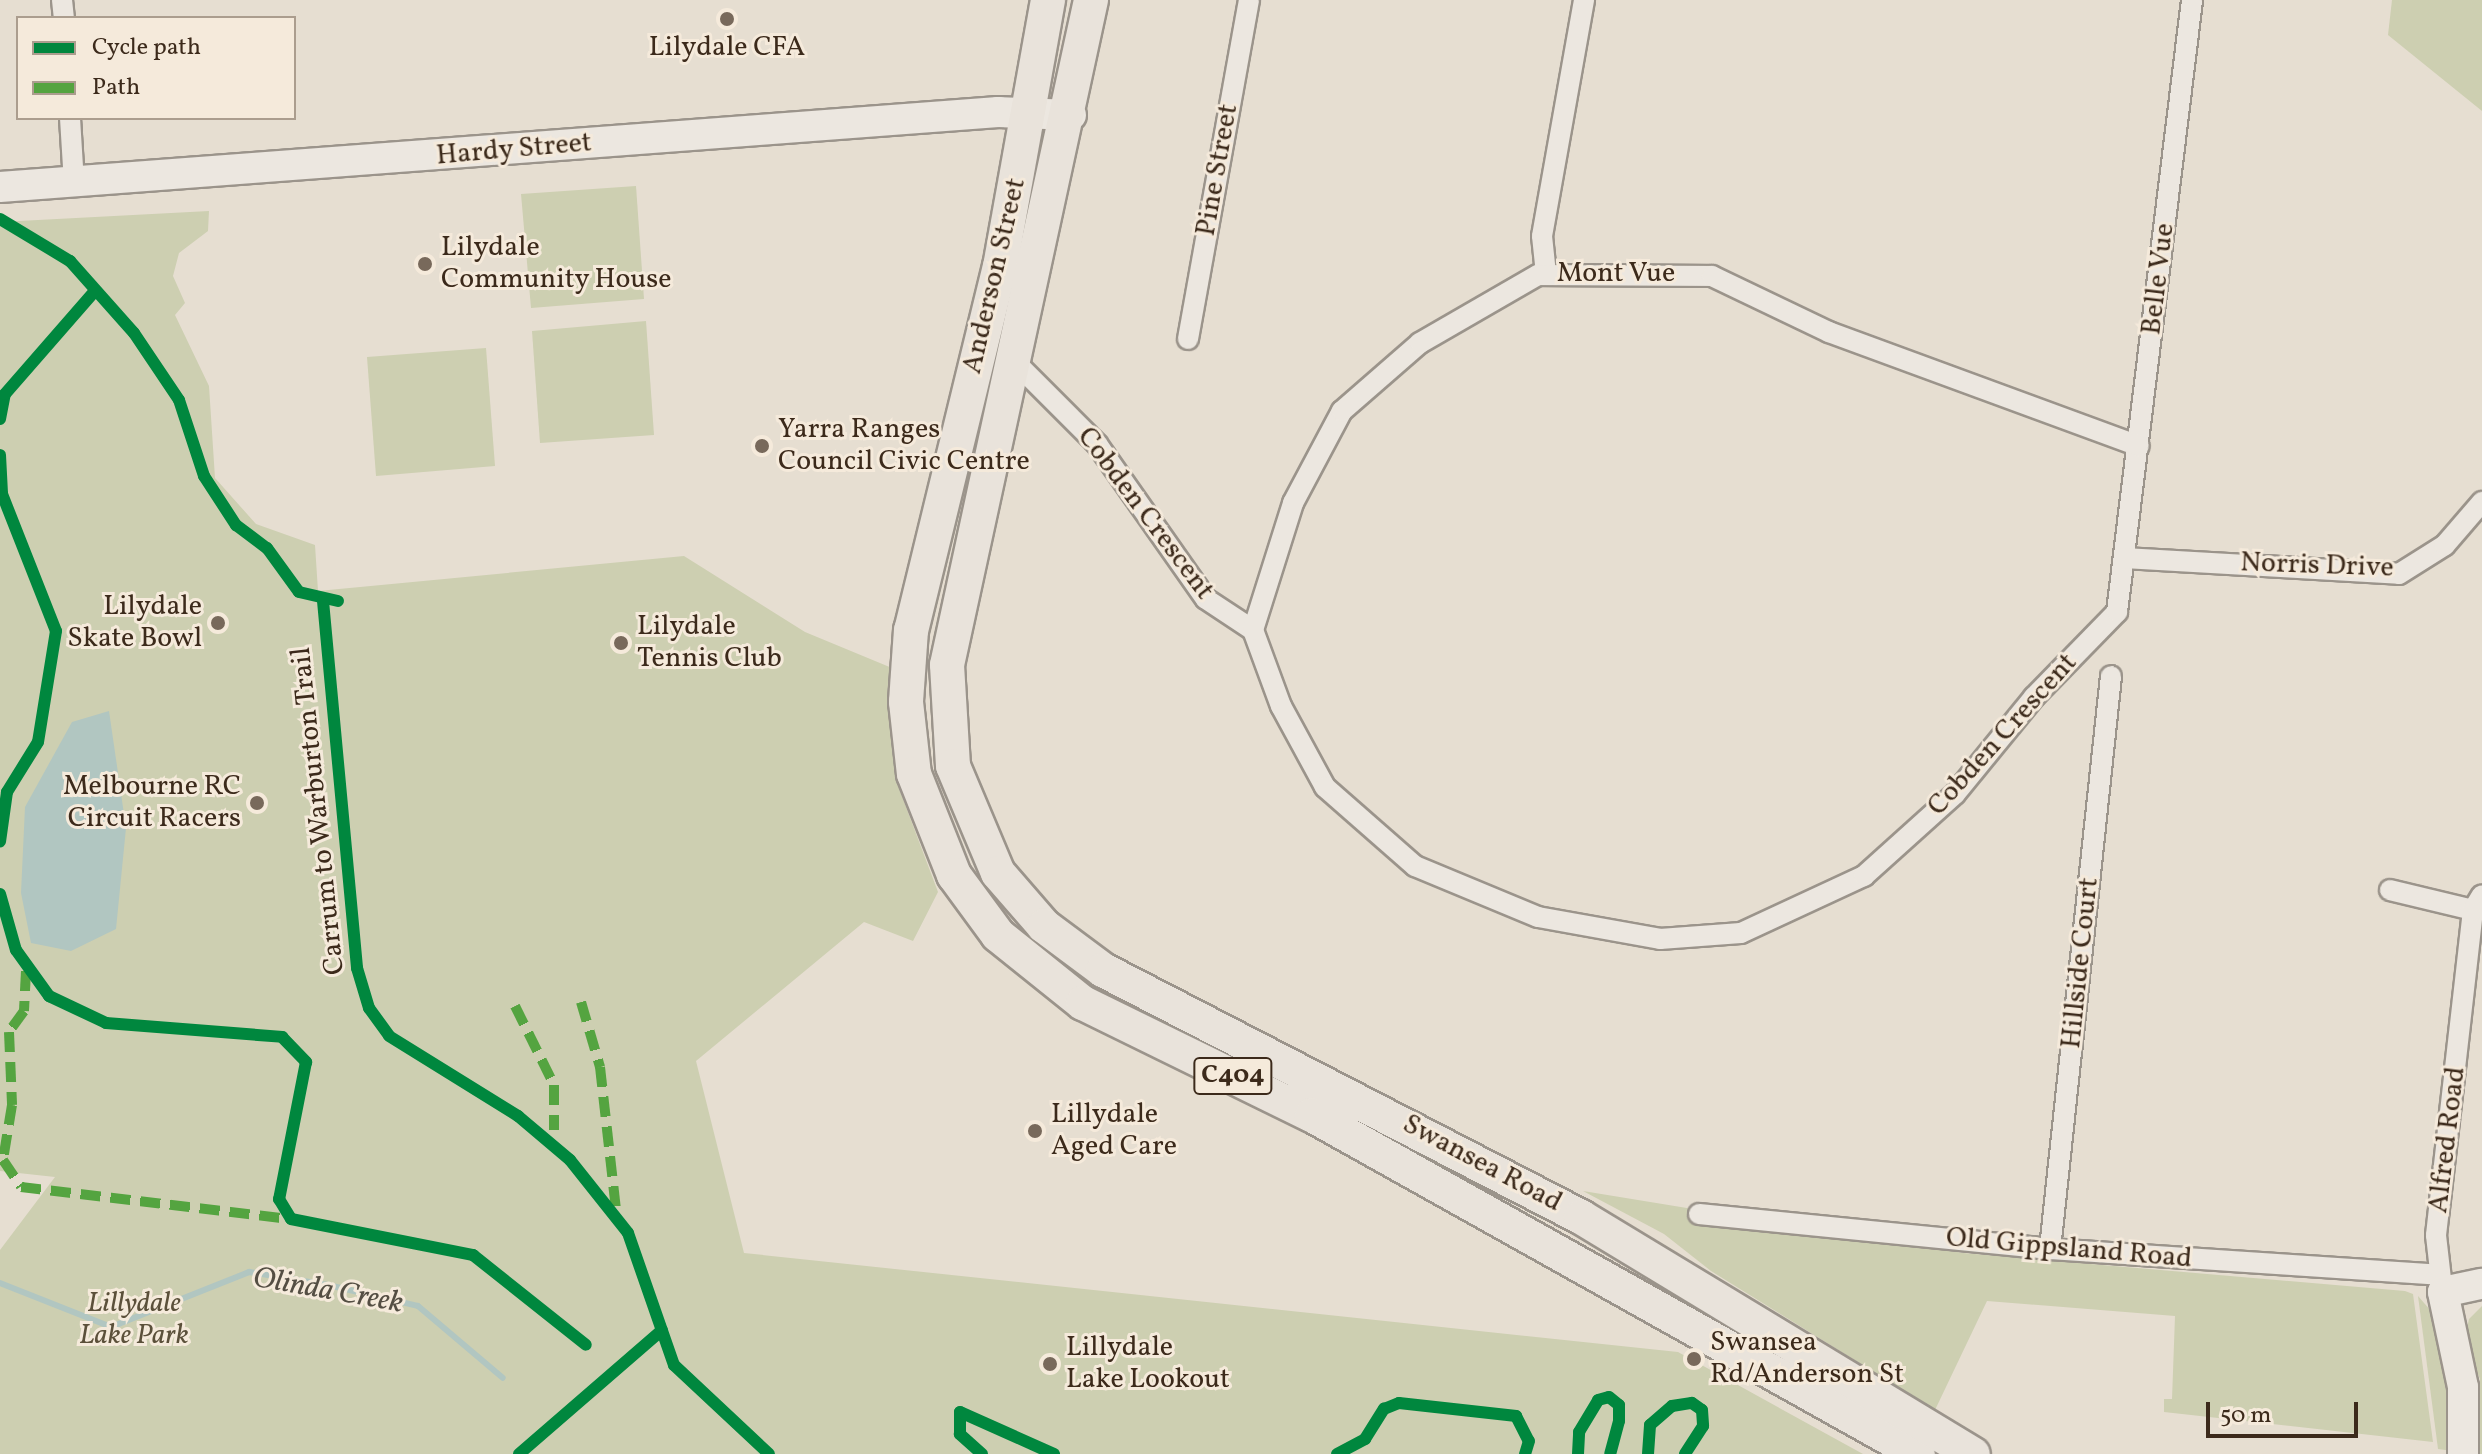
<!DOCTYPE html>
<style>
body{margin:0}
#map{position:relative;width:2482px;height:1454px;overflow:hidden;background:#e6ded1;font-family:Vollkorn,serif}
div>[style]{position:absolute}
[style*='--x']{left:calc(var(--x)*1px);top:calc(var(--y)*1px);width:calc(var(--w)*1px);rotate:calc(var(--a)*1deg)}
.green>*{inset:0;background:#cdcfb1}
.water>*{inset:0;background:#b1c6c1}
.stream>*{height:6px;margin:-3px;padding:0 3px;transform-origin:3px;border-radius:3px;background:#b1c6c1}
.roads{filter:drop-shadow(2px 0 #9b948b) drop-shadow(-2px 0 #9b948b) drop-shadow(0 2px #9b948b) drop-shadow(0 -2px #9b948b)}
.minor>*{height:20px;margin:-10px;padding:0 10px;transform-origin:10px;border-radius:10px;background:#ece7e0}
.secondary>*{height:30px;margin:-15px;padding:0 15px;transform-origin:15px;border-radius:15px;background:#ece7e0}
.primary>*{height:34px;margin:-17px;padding:0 17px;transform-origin:17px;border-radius:17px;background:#e9e3db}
.quiet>*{height:10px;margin-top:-5px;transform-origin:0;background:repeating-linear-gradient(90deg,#54a440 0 20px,transparent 0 30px)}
.cycleway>*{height:12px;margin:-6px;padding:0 6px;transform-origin:6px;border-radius:6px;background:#00873e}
.dots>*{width:22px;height:22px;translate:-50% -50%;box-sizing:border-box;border:4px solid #f5eadb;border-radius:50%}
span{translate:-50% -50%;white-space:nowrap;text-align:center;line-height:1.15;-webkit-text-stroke:6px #f5eadb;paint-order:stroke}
.shield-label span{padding:2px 6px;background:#f5eadb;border:2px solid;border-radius:6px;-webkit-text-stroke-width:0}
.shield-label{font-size:26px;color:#3c2a1b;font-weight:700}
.poi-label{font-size:28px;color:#3c2a1b}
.left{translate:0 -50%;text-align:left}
.right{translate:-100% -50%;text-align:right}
.street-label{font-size:28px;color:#3c2a1b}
.park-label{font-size:28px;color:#5b503a;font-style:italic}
.water-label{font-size:30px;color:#544e43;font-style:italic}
.legend{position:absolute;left:16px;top:16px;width:280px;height:104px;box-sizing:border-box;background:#f5eadb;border:2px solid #ab9d8e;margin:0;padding:10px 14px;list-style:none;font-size:24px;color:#3c2a1b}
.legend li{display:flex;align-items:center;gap:16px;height:40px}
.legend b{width:40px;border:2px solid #ab9d8e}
.scale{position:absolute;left:2206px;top:1402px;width:152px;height:36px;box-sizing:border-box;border:4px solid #3c2a1b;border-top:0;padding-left:10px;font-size:24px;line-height:28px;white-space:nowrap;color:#3c2a1b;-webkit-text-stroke:6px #f5eadb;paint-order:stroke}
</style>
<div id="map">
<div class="green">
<div style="clip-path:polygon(2392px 0,2482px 0,2482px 111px,2388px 35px)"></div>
<div style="clip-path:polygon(636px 186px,644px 299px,531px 308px,521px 194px)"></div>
<div style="clip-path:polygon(209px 211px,208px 231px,179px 253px,173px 276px,185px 303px,175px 315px,209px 386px,215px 478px,256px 524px,315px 545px,318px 591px,684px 556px,805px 632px,892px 668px,900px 791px,938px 892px,913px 941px,864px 922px,696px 1061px,744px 1253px,1678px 1352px,1863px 1454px,0 1454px,0 1250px,55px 1177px,0 1171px,0 222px)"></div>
<div style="clip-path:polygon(646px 321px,654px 435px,540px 443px,532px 331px)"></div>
<div style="clip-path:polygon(486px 348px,495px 466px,376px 476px,367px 357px)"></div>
<div style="clip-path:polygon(1583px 1191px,1963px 1253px,2405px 1291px,2413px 1294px,2433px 1442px,2164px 1412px,2164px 1399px,2172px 1399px,2175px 1316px,1987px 1301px,1935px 1410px,1711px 1271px,1664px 1234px)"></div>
<div style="clip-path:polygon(2418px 1296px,2431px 1311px,2450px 1381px,2453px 1451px,2438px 1449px)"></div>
<div style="clip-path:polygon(2482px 1306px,2482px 1454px,2475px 1454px,2480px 1379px,2464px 1341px,2469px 1319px)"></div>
</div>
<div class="water">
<div style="clip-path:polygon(109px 711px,126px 828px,116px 929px,71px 951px,31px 943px,21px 893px,25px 807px,72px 722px)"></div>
</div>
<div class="stream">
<div style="--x:0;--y:1283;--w:119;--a:21.6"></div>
<div style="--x:111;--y:1327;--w:149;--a:-21.7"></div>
<div style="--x:249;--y:1272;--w:80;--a:9.3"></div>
<div style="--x:328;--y:1285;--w:92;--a:13.1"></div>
<div style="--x:418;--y:1306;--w:111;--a:40.3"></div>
</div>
<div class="roads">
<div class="minor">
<div style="--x:62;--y:0;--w:18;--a:84"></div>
<div style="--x:70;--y:118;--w:66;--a:86.5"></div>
<div style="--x:1546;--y:274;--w:38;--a:-96"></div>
<div style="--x:1542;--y:236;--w:240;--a:-79.9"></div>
<div style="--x:1188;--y:339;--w:344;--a:-79.8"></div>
<div style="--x:1016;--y:363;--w:115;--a:45"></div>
<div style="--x:1097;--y:444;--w:189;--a:54.9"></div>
<div style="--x:1206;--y:599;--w:56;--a:33.4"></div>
<div style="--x:1253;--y:630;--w:81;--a:69.8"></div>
<div style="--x:1281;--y:706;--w:92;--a:61.5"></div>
<div style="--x:1325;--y:787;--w:120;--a:41.3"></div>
<div style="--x:1415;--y:866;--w:133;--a:22.5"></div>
<div style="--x:1538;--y:917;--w:124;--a:10.2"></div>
<div style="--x:1660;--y:939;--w:81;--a:-4.2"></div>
<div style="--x:1741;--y:933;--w:136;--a:-24.9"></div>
<div style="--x:1864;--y:876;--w:122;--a:-42"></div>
<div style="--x:1955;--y:794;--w:125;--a:-50.8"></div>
<div style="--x:2034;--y:697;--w:119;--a:-45.7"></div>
<div style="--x:2117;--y:612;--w:617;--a:-83.01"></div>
<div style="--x:2124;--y:558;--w:275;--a:3.3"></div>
<div style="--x:2399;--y:574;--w:54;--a:-32.2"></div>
<div style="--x:2445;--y:545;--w:57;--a:-49.3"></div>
<div style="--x:1253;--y:630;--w:133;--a:-72.5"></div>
<div style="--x:1293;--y:503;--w:104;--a:-62"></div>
<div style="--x:1342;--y:411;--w:103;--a:-41.1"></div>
<div style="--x:1420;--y:343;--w:136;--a:-30"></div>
<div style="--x:1538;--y:275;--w:174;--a:0.3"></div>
<div style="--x:1712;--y:276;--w:130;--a:25.6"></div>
<div style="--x:1829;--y:332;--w:330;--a:20.2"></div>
<div style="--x:2390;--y:890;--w:85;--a:13.5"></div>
<div style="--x:1699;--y:1214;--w:353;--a:5.7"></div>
<div style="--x:2050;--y:1249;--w:390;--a:3.8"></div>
<div style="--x:2050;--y:1249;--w:576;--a:-83.92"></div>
<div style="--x:2442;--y:1288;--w:53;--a:-96.5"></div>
<div style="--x:2436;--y:1235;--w:327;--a:-83.5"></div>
<div style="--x:2473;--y:910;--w:17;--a:-59"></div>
</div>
<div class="secondary">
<div style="--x:0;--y:187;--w:1001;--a:-4.3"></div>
<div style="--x:998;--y:112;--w:73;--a:2.4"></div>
<div style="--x:2463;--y:1454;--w:67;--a:-90"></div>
<div style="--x:2463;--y:1387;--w:97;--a:-101.9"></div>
<div style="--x:2443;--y:1292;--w:40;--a:-12"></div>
</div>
<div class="primary">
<div style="--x:1048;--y:0;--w:270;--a:100.2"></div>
<div style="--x:1000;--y:266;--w:375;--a:103.7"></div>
<div style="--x:911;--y:630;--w:72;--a:94"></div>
<div style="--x:906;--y:702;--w:72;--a:83.7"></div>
<div style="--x:914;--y:774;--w:109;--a:68.4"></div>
<div style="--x:954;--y:875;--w:74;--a:53.7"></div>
<div style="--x:998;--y:935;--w:109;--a:38.7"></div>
<div style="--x:1083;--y:1003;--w:255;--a:26.1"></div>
<div style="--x:1312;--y:1115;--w:694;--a:29.22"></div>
<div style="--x:1091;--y:0;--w:680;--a:102.22"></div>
<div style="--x:947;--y:665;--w:101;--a:86.6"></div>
<div style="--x:953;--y:766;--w:116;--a:67.2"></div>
<div style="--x:998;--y:873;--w:70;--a:49"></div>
<div style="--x:1044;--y:926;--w:74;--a:36.7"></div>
<div style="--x:1103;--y:970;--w:538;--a:27.33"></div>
<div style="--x:1581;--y:1217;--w:458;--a:31.2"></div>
</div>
</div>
<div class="quiet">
<div style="--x:26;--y:971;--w:40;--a:92.9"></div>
<div style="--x:24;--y:1011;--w:26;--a:126"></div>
<div style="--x:9;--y:1032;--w:73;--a:87.6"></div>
<div style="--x:12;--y:1105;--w:56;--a:99.3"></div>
<div style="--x:3;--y:1160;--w:32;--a:56"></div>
<div style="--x:21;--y:1187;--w:272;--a:6.8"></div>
<div style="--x:581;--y:1002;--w:68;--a:73.7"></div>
<div style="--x:600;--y:1067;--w:152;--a:83.6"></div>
<div style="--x:515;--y:1006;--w:88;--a:63.7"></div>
<div style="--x:554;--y:1085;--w:45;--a:90"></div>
</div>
<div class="cycleway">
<div style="--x:0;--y:219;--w:82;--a:31"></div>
<div style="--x:70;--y:261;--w:96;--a:48.4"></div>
<div style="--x:134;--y:333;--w:81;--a:56.1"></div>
<div style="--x:179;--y:400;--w:80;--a:71.8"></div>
<div style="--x:204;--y:476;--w:59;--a:56.9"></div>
<div style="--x:236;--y:525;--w:39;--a:37"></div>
<div style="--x:267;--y:548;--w:54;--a:54"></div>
<div style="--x:299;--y:592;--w:40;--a:13"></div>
<div style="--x:0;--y:419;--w:25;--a:-79"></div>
<div style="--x:5;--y:394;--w:137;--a:-48.9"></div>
<div style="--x:0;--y:455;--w:39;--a:87"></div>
<div style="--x:2;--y:494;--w:147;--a:68.5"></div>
<div style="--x:56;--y:631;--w:112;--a:99.2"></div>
<div style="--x:38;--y:742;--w:59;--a:121.8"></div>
<div style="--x:7;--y:792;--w:50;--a:98"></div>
<div style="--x:323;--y:601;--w:369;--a:84.7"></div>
<div style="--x:357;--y:968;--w:42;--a:73.3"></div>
<div style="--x:369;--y:1008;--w:34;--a:54"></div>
<div style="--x:389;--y:1036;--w:152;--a:31.8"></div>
<div style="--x:518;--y:1116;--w:68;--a:40.2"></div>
<div style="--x:570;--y:1160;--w:93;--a:51.5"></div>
<div style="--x:628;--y:1233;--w:140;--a:70.8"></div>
<div style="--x:674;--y:1365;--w:130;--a:43.1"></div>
<div style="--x:0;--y:894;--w:58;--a:74.1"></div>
<div style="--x:16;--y:950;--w:57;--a:54.3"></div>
<div style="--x:49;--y:996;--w:63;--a:25.3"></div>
<div style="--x:106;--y:1023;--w:177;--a:4.5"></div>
<div style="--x:282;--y:1037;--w:35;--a:46"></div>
<div style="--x:306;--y:1062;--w:140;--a:101.1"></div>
<div style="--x:279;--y:1199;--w:23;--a:59"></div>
<div style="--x:291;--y:1219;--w:186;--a:11.2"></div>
<div style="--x:473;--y:1255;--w:144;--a:38.5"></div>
<div style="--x:519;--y:1454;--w:189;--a:-40.9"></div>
<div style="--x:982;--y:1454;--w:30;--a:-138"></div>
<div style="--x:960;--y:1434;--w:22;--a:-90"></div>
<div style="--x:960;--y:1412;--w:103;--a:24.1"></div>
<div style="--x:1337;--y:1454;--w:32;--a:-28"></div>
<div style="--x:1365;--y:1439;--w:36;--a:-58"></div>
<div style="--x:1384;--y:1409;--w:16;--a:-22"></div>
<div style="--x:1399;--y:1403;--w:118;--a:6.3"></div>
<div style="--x:1516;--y:1416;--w:28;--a:63"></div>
<div style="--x:1529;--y:1441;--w:14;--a:107"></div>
<div style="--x:1578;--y:1454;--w:22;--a:-87"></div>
<div style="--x:1579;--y:1432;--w:37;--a:-59"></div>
<div style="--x:1598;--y:1400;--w:11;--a:-15"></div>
<div style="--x:1609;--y:1397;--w:13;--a:39"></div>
<div style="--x:1619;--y:1405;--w:16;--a:90"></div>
<div style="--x:1619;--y:1421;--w:34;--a:105"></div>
<div style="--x:1648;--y:1454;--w:29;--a:-86"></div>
<div style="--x:1650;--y:1425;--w:29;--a:-41"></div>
<div style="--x:1672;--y:1406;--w:20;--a:-9"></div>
<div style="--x:1692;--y:1403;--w:12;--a:35"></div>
<div style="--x:1702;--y:1410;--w:16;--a:86"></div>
<div style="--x:1703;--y:1426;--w:33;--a:123"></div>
</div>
<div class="dots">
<div style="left:727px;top:19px;background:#78695b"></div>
<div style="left:425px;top:264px;background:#78695b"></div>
<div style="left:762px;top:446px;background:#78695b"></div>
<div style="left:218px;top:623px;background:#78695b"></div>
<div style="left:621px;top:643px;background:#78695b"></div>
<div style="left:257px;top:803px;background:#78695b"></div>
<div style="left:1035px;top:1131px;background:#78695b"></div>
<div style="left:1694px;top:1359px;background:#78695b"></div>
<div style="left:1050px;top:1364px;background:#78695b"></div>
</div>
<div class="shield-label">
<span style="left:1233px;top:1076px">C404</span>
</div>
<div class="poi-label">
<span style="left:727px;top:48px">Lilydale CFA</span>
<span class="left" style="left:441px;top:264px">Lilydale<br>Community House</span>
<span class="left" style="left:778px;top:446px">Yarra Ranges<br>Council Civic Centre</span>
<span class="right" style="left:202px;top:623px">Lilydale<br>Skate Bowl</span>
<span class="left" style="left:637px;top:643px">Lilydale<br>Tennis Club</span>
<span class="right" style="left:241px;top:803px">Melbourne RC<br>Circuit Racers</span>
<span class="left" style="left:1051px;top:1131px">Lillydale<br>Aged Care</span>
<span class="left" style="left:1710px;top:1359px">Swansea<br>Rd/Anderson St</span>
<span class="left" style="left:1066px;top:1364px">Lillydale<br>Lake Lookout</span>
</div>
<div class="street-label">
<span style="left:514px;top:150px;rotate:-5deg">Hardy Street</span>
<span style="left:1218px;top:170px;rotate:-80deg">Pine Street</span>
<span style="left:1616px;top:274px">Mont Vue</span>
<span style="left:995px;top:276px;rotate:-77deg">Anderson Street</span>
<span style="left:2159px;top:279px;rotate:-83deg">Belle Vue</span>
<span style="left:1145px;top:514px;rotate:53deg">Cobden Crescent</span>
<span style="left:2317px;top:566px;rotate:2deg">Norris Drive</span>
<span style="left:2003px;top:735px;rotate:-48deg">Cobden Crescent</span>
<span style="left:319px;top:811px;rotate:-96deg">Carrum to Warburton Trail</span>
<span style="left:2081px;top:963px;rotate:-84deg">Hillside Court</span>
<span style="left:2448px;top:1140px;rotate:-83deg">Alfred Road</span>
<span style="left:1482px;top:1164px;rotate:28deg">Swansea Road</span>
<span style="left:2069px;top:1249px;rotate:5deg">Old Gippsland Road</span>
</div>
<div class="park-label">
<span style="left:134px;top:1320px">Lillydale<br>Lake Park</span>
</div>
<div class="water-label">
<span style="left:328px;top:1291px;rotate:10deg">Olinda Creek</span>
</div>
<ul class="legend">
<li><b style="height:10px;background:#00873e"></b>Cycle path</li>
<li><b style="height:10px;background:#54a440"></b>Path</li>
</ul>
<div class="scale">50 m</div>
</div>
